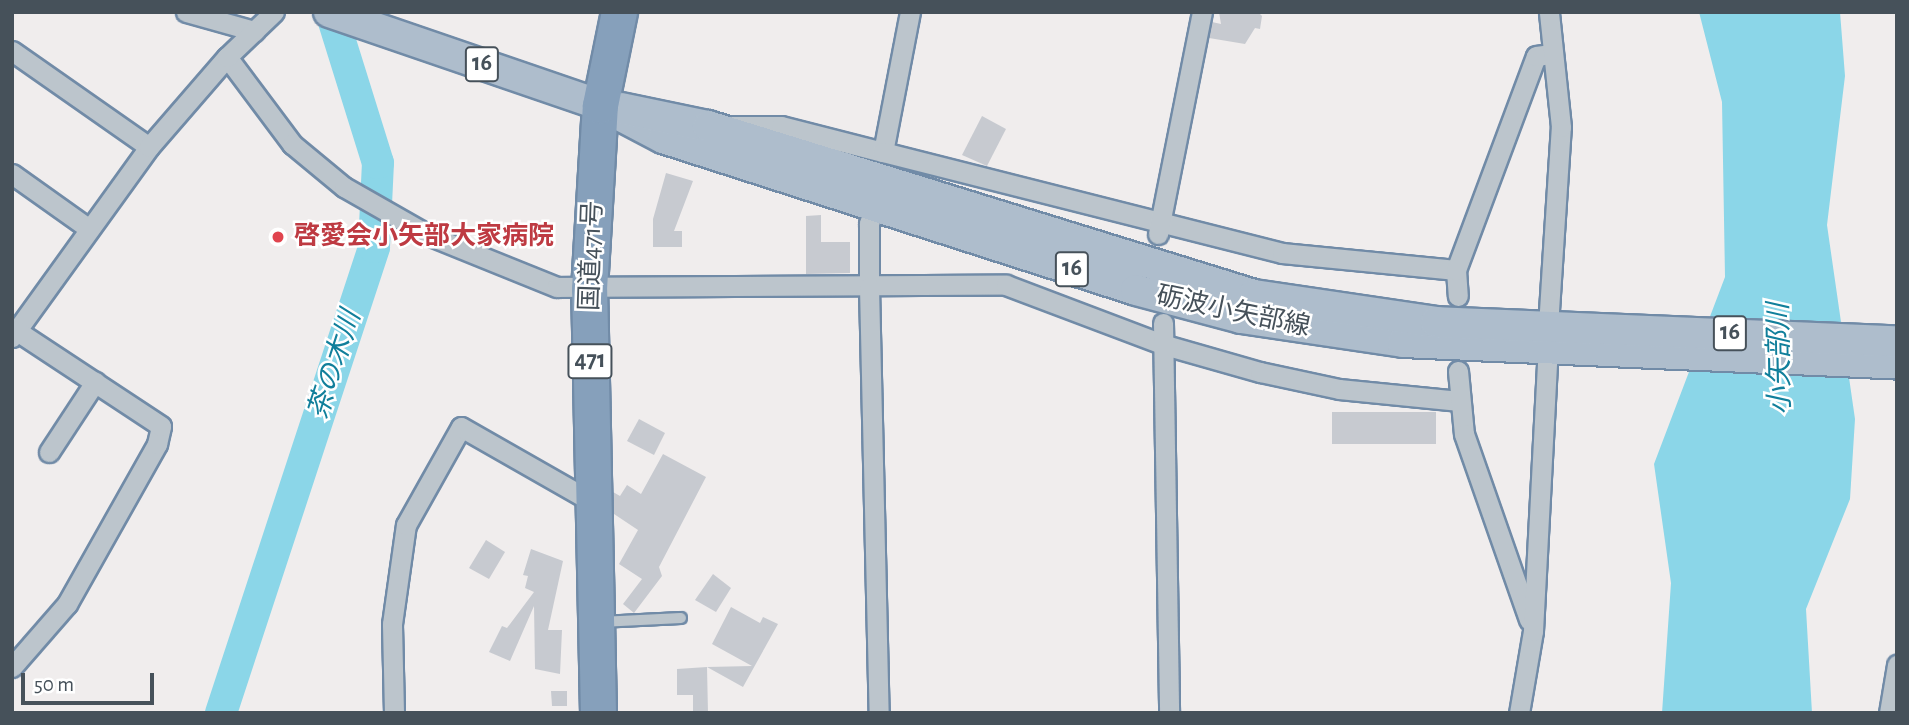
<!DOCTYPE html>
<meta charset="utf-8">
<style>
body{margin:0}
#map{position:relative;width:1909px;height:725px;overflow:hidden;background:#f0eded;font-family:"Alegreya Sans","Noto Sans JP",sans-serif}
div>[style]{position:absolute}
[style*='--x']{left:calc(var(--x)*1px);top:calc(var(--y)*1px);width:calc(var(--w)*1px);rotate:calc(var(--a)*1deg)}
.water>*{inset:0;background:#8bd6e8}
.river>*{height:32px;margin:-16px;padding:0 16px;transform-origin:16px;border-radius:16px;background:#8bd6e8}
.building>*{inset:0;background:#c7cad0}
.roads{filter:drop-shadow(2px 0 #718ba7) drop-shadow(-2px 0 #718ba7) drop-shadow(0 2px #718ba7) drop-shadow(0 -2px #718ba7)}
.lane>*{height:10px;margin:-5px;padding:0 5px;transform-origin:5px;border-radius:5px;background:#bcc5cc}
.street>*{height:19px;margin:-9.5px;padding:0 9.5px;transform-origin:9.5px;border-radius:9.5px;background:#bcc5cc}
.primary>*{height:30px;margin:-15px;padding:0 15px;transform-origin:15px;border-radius:15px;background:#aebdcc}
.highway>*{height:35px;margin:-17.5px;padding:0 17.5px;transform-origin:17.5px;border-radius:17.5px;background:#86a0bb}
.dots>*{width:19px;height:19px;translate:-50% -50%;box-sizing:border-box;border:4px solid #fff;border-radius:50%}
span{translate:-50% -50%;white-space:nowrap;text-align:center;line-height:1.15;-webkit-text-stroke:5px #fff;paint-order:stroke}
.shield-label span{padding:2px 5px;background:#fff;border:2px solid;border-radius:5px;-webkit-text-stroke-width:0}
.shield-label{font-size:24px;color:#46515a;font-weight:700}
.health-label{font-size:26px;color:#be3a42;font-weight:700}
.left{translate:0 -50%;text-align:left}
.street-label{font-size:26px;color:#46515a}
.water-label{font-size:28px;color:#117f9b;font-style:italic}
.frame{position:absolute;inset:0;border:14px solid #46515a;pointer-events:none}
.scale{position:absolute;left:21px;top:673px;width:133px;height:32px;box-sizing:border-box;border:4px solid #46515a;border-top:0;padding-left:9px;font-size:21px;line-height:24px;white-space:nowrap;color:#46515a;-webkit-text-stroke:5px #fff;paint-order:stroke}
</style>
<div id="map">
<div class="water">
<div style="clip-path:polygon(1699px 12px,1840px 12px,1845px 76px,1827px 225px,1855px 419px,1850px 499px,1806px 609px,1812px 713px,1662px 713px,1671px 583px,1654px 464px,1725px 277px,1722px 102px)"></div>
</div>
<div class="river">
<div style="--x:221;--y:713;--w:490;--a:-71.8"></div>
<div style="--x:374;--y:247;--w:84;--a:-87.3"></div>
<div style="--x:378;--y:163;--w:158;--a:-107.3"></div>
</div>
<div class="building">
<div style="clip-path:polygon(1219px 12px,1258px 12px,1262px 16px,1260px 29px,1255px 28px,1245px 44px,1209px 38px,1212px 22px,1221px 24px)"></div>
<div style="clip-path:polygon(982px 116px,1006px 129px,987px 166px,962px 155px)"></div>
<div style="clip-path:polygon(666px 173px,693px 181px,674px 231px,682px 231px,682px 247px,653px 247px,653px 219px)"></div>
<div style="clip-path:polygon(821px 215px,821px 242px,850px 242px,850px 273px,806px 274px,806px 216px)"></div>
<div style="clip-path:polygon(1332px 412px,1436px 412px,1436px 444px,1332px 444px)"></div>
<div style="clip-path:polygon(639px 419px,665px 433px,654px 455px,627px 441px)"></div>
<div style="clip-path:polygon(663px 454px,706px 477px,659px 567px,662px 576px,634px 613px,623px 604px,642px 579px,619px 564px,638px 530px,614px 514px,613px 492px,620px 496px,627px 485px,641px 494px)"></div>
<div style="clip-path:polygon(486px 540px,505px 552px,489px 579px,469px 568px)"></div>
<div style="clip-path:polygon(531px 549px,563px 561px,548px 630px,562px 630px,560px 674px,535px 669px,534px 606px,510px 661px,489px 652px,502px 626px,507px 628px,534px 592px,525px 588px,528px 576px,523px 575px)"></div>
<div style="clip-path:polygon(713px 574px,731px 588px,716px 612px,695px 600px)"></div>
<div style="clip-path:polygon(731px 607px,760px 623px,763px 617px,778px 624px,743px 687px,707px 667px,752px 666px,712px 644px)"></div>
<div style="clip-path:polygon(707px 667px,708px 713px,693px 713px,693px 695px,677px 695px,677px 669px)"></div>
<div style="clip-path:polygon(551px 691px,567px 691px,567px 706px,552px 706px)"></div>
</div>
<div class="roads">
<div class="lane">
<div style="--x:600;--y:622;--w:81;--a:-2.8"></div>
</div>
<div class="street">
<div style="--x:186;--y:12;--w:71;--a:15.6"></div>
<div style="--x:12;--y:51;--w:167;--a:35"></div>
<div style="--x:227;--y:57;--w:109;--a:53.2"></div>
<div style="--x:292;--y:144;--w:67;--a:39.6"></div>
<div style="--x:344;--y:187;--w:97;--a:29.7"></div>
<div style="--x:428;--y:235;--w:139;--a:22"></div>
<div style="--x:557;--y:287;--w:449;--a:-0.3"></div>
<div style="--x:1006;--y:285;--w:170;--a:20.7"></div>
<div style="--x:1165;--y:345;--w:99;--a:15.9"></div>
<div style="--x:1260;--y:372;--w:81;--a:12.1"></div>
<div style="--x:1339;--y:389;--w:121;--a:5.7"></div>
<div style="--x:732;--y:126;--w:49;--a:0"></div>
<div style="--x:781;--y:126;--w:105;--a:14.3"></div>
<div style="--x:883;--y:152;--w:143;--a:-79.1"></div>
<div style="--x:883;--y:152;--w:412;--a:14.2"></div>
<div style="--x:1282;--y:253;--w:175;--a:5.6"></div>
<div style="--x:1456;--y:270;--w:26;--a:86"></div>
<div style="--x:12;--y:174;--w:93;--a:35.4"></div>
<div style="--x:875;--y:205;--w:20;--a:108"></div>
<div style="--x:869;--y:224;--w:63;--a:90"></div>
<div style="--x:869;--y:287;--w:426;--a:88.7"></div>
<div style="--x:1158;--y:234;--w:226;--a:-78.8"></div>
<div style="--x:1456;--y:270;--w:228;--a:-69.5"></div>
<div style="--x:1536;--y:56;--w:14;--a:-8"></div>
<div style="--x:1163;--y:323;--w:390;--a:89.1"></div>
<div style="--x:1548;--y:326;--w:199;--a:-86.3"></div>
<div style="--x:1561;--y:127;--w:116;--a:-96"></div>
<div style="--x:12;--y:337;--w:234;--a:-54.2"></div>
<div style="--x:149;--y:147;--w:119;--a:-49.1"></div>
<div style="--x:227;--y:57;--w:65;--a:-43.8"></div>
<div style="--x:1458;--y:371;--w:63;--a:84.6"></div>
<div style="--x:1464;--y:434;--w:197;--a:70.7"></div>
<div style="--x:49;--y:452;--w:84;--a:-56.7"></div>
<div style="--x:12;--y:667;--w:84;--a:-48.9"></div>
<div style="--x:67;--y:604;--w:184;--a:-60.6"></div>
<div style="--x:157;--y:444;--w:18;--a:-77"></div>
<div style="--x:161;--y:426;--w:173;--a:-146.6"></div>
<div style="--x:394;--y:713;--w:89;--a:-91.3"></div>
<div style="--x:392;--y:624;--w:100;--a:-82"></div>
<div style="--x:406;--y:525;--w:112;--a:-60.7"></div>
<div style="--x:461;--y:427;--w:153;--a:29.7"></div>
<div style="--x:1519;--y:713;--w:83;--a:-80.3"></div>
<div style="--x:1533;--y:631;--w:282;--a:-87"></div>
<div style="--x:1889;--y:713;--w:49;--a:-80.5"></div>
</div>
<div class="primary">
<div style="--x:329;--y:12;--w:287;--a:18.9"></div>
<div style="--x:600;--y:105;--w:71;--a:27.6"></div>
<div style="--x:663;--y:138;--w:497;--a:17.8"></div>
<div style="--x:1136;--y:290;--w:109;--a:14.9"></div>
<div style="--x:1241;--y:318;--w:164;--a:8.4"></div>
<div style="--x:1403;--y:342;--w:494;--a:2.5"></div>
<div style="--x:621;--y:108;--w:89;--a:11.7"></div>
<div style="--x:708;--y:126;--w:572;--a:17.2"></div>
<div style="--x:1254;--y:295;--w:184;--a:8.4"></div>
<div style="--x:1436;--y:322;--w:461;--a:2.4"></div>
</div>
<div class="highway">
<div style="--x:598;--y:713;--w:424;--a:-91.2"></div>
<div style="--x:589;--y:289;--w:184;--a:-86.6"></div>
<div style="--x:600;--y:105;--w:95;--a:-78.5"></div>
</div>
</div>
<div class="dots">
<div style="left:278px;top:237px;background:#e0444e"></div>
</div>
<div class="shield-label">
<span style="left:482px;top:64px">16</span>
<span style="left:1072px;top:269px">16</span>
<span style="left:1730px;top:333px">16</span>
<span style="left:590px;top:361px">471</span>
</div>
<div class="health-label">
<span class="left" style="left:294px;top:237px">啓愛会小矢部大家病院</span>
</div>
<div class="street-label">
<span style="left:592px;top:256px;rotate:-88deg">国道471号</span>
<span style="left:1233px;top:312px;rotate:12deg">砺波小矢部線</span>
</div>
<div class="water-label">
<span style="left:1780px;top:359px;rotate:-91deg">小矢部川</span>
<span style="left:335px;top:365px;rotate:-72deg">茶の木川</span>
</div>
<div class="frame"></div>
<div class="scale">50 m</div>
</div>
